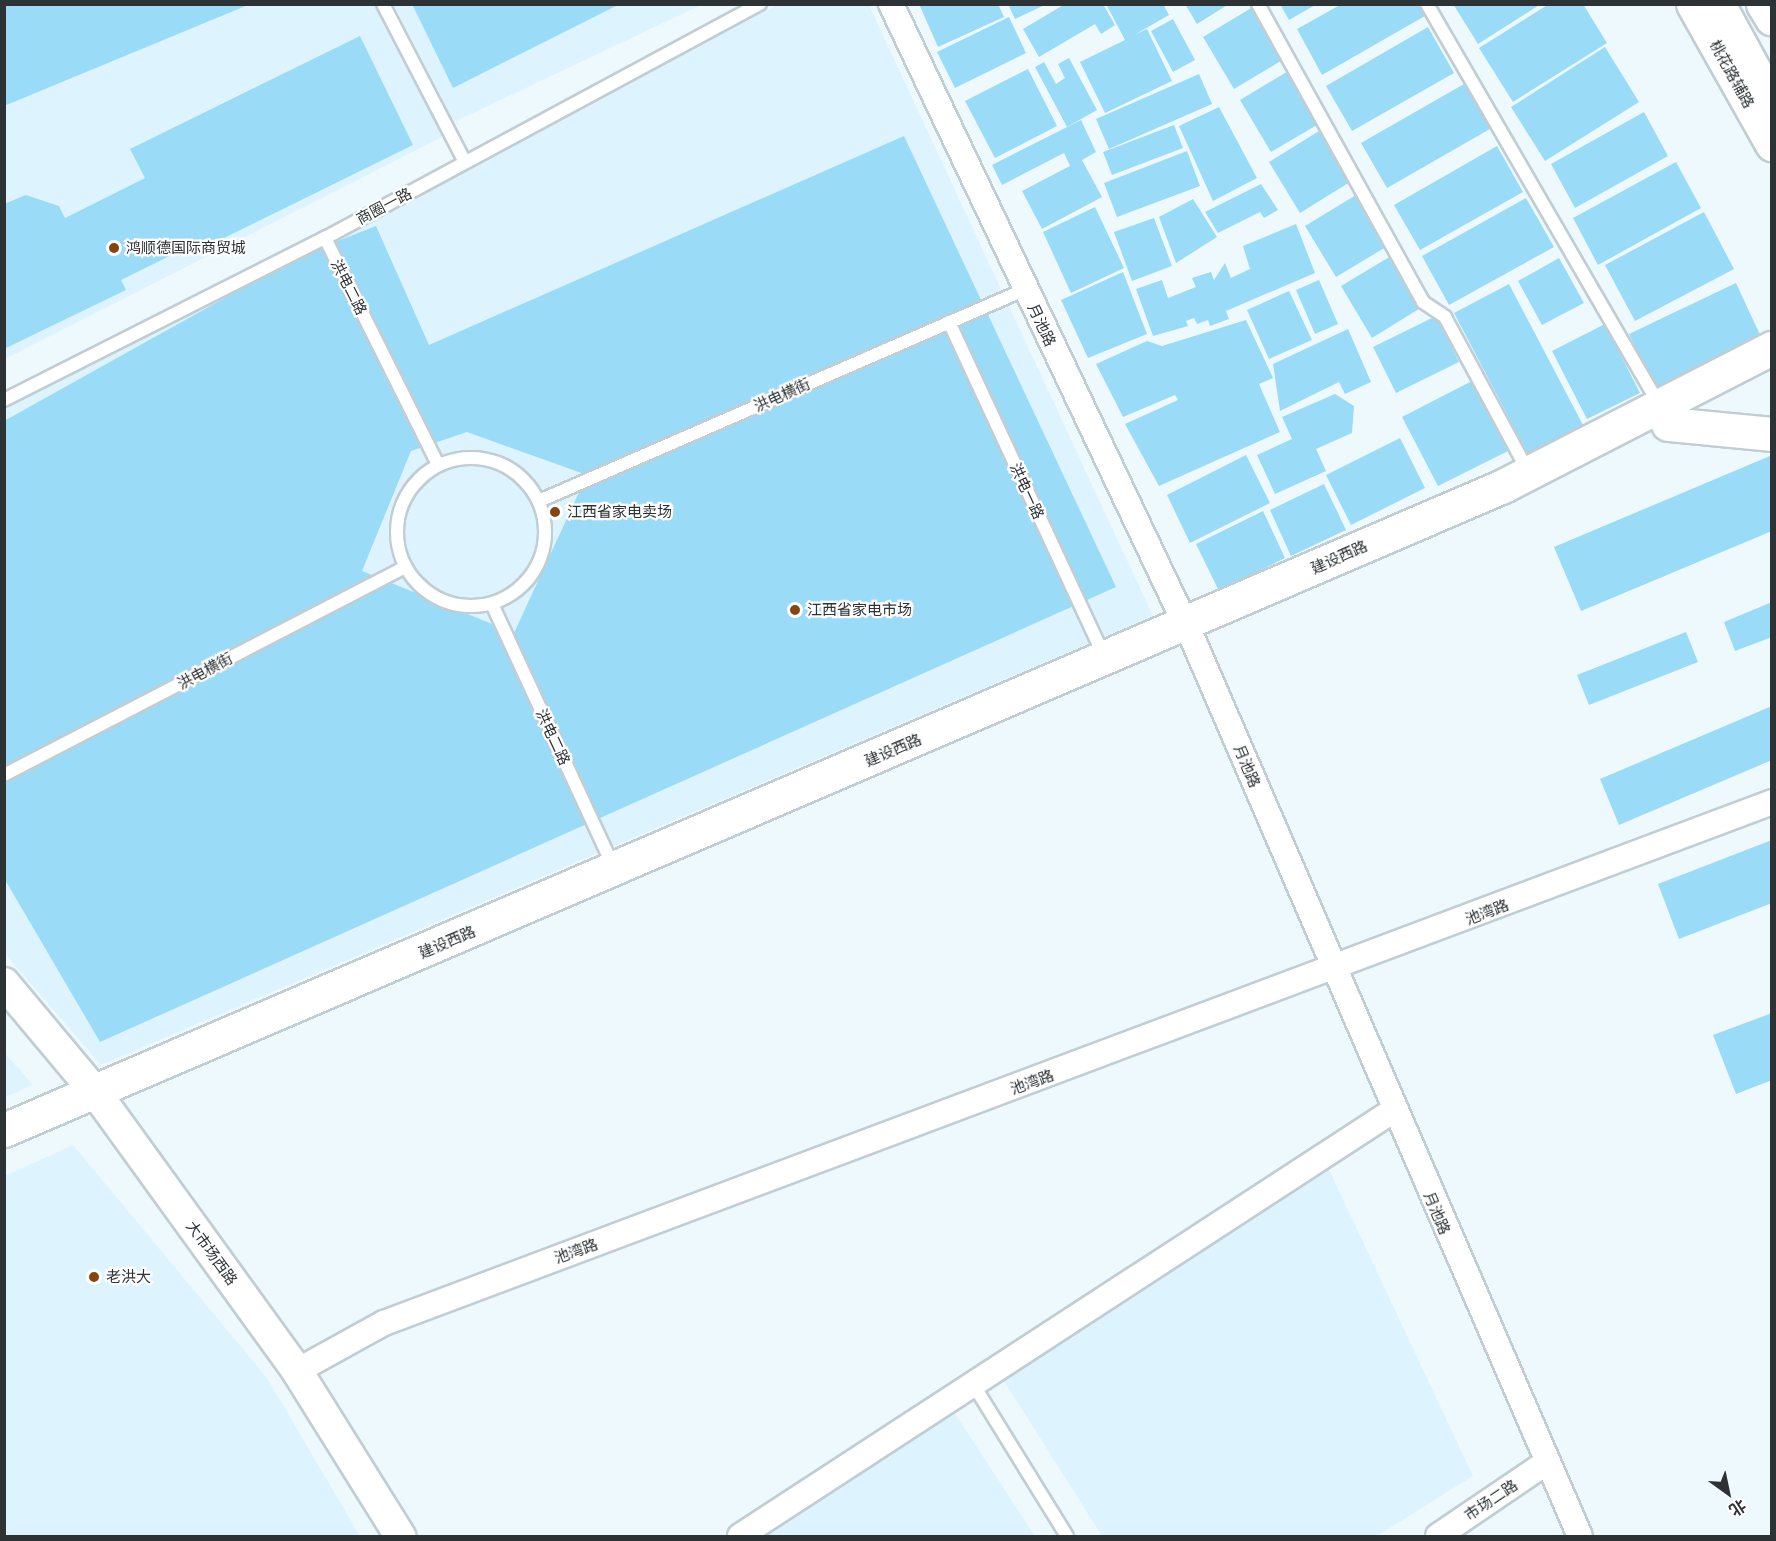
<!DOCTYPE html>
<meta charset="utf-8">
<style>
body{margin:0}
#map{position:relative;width:1776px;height:1541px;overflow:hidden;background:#eef9fe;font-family:"Archivo Narrow","Noto Sans SC",sans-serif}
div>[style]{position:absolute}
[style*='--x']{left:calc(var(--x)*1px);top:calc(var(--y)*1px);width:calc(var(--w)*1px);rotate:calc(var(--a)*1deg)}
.built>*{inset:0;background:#ddf4fe}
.building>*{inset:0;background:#9adbf8}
.roads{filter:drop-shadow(2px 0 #c0ced4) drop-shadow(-2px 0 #c0ced4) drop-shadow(0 2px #c0ced4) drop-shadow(0 -2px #c0ced4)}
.service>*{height:12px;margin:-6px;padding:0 6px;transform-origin:6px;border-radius:6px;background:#fff}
.service>.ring{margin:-6px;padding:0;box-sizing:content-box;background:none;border:12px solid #fff;border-radius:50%}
.minor>*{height:24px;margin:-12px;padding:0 12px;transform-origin:12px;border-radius:12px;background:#fff}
.tertiary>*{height:30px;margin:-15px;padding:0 15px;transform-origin:15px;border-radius:15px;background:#fff}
.secondary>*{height:33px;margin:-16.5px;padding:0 16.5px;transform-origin:16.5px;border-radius:16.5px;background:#fff}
.primary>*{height:33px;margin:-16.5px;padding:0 16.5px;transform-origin:16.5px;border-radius:16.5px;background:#fff}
.dots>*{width:16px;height:16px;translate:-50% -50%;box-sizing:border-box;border:3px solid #fff;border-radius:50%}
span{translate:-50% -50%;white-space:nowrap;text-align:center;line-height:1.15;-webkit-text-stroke:4.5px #fff;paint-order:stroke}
.street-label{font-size:15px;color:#2d3335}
.poi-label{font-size:15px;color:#2d3335}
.left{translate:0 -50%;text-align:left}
.frame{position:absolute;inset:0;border:6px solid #2d3335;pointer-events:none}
.north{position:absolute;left:1698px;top:1463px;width:60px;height:60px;-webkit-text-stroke:4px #fff;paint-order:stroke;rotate:147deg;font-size:16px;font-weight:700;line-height:24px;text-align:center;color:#2d3335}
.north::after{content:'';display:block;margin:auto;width:21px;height:27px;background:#2d3335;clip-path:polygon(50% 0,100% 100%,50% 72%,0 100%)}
</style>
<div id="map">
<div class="built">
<div style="clip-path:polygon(5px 5px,375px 5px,444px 136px,5px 359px)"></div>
<div style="clip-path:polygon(394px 5px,701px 5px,454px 122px)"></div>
<div style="clip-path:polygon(777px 5px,869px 5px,1153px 616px,101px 1065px,5px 954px,4px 409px)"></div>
<div style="clip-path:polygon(4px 1052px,33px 1085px,5px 1097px,4px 1096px)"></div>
<div style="clip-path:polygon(73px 1145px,267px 1378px,360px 1536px,5px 1536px,5px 1176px)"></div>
<div style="clip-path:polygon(1325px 1161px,1473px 1476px,1377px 1536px,1102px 1536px,1004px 1381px)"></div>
<div style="clip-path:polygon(952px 1409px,1035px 1536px,762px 1536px)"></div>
</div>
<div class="building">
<div style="clip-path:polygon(4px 4px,248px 4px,248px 5px,4px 106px)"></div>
<div style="clip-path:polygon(412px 4px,620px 4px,453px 88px)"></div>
<div style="clip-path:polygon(919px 4px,998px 4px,1004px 17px,938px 47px)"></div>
<div style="clip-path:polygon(1008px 4px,1047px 4px,1015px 19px)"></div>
<div style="clip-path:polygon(1065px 4px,1103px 4px,1115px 25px,1101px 34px,1095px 24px,1039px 57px,1023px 29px)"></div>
<div style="clip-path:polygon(1106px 4px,1163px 4px,1169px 15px,1134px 35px,1147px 29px,1172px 81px,1105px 113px,1080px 62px,1125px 40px)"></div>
<div style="clip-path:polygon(1185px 4px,1229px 4px,1197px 24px)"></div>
<div style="clip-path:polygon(1280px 4px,1317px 4px,1289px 20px)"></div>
<div style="clip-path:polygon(1453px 4px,1541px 4px,1478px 44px)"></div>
<div style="clip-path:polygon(1549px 4px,1583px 4px,1607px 43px,1513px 102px,1479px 48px)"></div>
<div style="clip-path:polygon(1340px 5px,1419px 5px,1425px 16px,1322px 75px,1297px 29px)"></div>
<div style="clip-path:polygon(1253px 7px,1284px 59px,1234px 89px,1203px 37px)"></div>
<div style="clip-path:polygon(1009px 17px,1026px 53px,955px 88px,937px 52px)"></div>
<div style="clip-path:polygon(1173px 19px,1195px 60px,1173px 72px,1151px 31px)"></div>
<div style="clip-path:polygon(1428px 27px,1454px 73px,1352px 131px,1326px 86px)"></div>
<div style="clip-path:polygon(360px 36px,413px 145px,204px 248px,200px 241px,121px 280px,126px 290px,4px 349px,4px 204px,26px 195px,59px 206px,65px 218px,145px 178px,130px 149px)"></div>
<div style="clip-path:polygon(1605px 47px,1639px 102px,1545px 161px,1511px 107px)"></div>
<div style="clip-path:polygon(1069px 58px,1097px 110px,1067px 127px,1035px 67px,1044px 62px,1056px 84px,1065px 78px,1058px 64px)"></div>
<div style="clip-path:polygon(1028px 69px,1057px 126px,995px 158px,965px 101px)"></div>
<div style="clip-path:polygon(1290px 70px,1322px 122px,1271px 152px,1240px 100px)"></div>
<div style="clip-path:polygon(1199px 74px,1212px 104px,1109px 149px,1096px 119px)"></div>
<div style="clip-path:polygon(1464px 84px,1490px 129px,1387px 188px,1361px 143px)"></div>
<div style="clip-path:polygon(1219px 107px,1257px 178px,1213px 201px,1179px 126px)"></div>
<div style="clip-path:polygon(1644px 112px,1668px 156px,1575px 208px,1551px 164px)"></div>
<div style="clip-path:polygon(1081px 120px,1096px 152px,1082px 160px,1102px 197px,1042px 229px,1022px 191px,1070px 166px,1064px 153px,1002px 185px,992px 165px)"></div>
<div style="clip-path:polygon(1174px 125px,1183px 148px,1112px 175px,1103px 152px)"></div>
<div style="clip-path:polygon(1319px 131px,1350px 182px,1300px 213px,1269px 162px)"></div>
<div style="clip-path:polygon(evenodd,904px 136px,1116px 587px,100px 1042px,4px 878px,4px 421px,302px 255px,376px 226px,429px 345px,904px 136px,467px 432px,587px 475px,514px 633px,362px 571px,411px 451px,467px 432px)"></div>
<div style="clip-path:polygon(1497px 146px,1523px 192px,1420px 250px,1394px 205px)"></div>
<div style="clip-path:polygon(1187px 151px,1200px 186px,1117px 217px,1104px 183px)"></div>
<div style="clip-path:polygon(1676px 162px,1701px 208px,1598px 265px,1573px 218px)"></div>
<div style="clip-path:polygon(1261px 184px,1278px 210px,1264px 218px,1260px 212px,1218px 233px,1205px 212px)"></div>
<div style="clip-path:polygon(1356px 195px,1386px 247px,1336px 277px,1305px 226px)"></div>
<div style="clip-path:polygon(1526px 198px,1554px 247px,1449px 305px,1422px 256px)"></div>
<div style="clip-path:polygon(1193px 199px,1217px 237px,1176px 263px,1159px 217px)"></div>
<div style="clip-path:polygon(1095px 207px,1124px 268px,1071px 293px,1043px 232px)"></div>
<div style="clip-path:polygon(1704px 212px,1734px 269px,1635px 321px,1605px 265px)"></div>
<div style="clip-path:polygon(1154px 218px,1172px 266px,1132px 281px,1114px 232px)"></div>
<div style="clip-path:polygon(1296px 224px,1315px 273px,1226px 311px,1229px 319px,1210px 326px,1208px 320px,1197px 324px,1194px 318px,1186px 321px,1188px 326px,1153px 336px,1136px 289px,1162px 280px,1168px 298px,1196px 287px,1192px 278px,1211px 272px,1214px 280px,1225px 263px,1231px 278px,1250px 269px,1243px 246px)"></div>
<div style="clip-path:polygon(1391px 256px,1422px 307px,1372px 338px,1341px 286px)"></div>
<div style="clip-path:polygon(1559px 258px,1584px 303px,1542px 325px,1518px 281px)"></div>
<div style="clip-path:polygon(1123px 272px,1147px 334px,1088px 358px,1061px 300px)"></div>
<div style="clip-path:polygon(1319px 280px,1338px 324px,1315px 334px,1296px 290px)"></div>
<div style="clip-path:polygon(1736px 283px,1762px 339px,1655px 388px,1629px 334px)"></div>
<div style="clip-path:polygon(1509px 284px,1584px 427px,1529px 456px,1454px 313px)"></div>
<div style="clip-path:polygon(1289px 291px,1312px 340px,1269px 359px,1247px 310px)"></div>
<div style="clip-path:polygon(1436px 316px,1459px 362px,1396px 393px,1373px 347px)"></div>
<div style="clip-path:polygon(1246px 320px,1273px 378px,1259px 384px,1280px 432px,1159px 486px,1125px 424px,1178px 400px,1175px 395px,1123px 417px,1096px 364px,1147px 341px,1162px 346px)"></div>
<div style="clip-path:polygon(1605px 324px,1640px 393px,1587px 419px,1552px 351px)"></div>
<div style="clip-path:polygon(1348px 329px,1371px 382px,1345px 394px,1339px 382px,1280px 411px,1273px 364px)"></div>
<div style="clip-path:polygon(1472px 381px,1508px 451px,1438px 486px,1402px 417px)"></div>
<div style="clip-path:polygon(1335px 394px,1354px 406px,1352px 433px,1316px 449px,1326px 471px,1275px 494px,1257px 455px,1292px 439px,1282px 417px)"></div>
<div style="clip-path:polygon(1400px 438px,1425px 488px,1351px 525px,1326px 475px)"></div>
<div style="clip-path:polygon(1246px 455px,1270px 503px,1190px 543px,1167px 495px)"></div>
<div style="clip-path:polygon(1770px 456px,1772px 531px,1581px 611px,1554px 547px)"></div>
<div style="clip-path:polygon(1324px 484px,1346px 530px,1291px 556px,1270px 510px)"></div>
<div style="clip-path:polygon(1263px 511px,1285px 558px,1219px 591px,1196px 544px)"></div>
<div style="clip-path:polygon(1772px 602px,1772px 637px,1735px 651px,1724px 622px)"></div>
<div style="clip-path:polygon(1686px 632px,1698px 662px,1589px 705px,1577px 675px)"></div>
<div style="clip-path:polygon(1772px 706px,1772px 760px,1619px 825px,1600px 779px)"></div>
<div style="clip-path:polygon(1772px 840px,1772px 903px,1679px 939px,1658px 884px)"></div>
<div style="clip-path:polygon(1772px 1013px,1772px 1080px,1736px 1094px,1713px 1035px)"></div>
</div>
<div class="roads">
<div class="service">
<div style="--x:383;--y:4;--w:178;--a:62.6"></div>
<div style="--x:1258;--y:4;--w:341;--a:61"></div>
<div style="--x:1423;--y:302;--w:27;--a:34"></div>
<div style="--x:1445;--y:317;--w:175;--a:61.7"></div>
<div style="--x:1427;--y:4;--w:462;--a:59.9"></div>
<div style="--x:325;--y:238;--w:254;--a:63.5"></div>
<div style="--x:949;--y:322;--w:368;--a:65.1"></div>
<div style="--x:4;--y:400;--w:360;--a:-26.8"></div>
<div style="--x:325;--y:238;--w:494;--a:-28.3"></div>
<div class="ring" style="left:397px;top:458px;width:136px;height:136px"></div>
<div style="--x:539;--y:501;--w:531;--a:-23.52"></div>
<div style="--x:492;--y:604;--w:289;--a:65.2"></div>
<div style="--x:4;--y:775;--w:452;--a:-27.4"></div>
<div style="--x:973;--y:1384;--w:179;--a:58.3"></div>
</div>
<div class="minor">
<div style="--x:891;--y:4;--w:706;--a:64.6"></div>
<div style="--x:1194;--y:642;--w:974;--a:66.65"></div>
<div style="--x:297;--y:1371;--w:99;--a:-28.9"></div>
<div style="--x:384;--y:1323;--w:1483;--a:-20.57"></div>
<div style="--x:740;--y:1536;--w:781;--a:-33.08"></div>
<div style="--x:1438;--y:1536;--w:128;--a:-34.2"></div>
</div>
<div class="tertiary">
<div style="--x:4;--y:983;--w:143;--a:50.1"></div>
<div style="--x:96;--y:1093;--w:343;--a:54.1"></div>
<div style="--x:297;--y:1371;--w:195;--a:58"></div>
</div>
<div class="secondary">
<div style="--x:1693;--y:4;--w:161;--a:60.6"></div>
<div style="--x:1668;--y:424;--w:104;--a:5.5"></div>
<div style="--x:4;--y:1130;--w:1631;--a:-23.25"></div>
<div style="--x:1503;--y:486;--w:302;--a:-27.2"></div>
</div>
<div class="primary">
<div style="--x:1718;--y:4;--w:113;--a:61.4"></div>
<div style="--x:1763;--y:4;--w:17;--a:59"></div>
</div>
</div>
<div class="dots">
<div style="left:114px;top:248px;background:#86450f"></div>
<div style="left:555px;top:512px;background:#86450f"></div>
<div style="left:795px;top:610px;background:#86450f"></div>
<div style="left:94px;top:1277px;background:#86450f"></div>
</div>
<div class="street-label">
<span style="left:1732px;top:74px;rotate:61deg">桃花路辅路</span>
<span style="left:384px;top:206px;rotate:-28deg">商圈一路</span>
<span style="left:349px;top:287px;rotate:63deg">洪电二路</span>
<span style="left:1042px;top:325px;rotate:65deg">月池路</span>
<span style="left:782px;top:395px;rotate:-24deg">洪电横街</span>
<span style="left:1027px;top:491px;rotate:65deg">洪电一路</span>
<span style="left:1339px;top:557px;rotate:-24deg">建设西路</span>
<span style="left:205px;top:671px;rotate:-28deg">洪电横街</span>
<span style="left:553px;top:737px;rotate:65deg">洪电二路</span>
<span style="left:893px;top:750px;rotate:-23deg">建设西路</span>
<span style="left:1247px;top:766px;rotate:67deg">月池路</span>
<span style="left:1487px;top:912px;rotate:-21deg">池湾路</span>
<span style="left:447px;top:942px;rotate:-23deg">建设西路</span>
<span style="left:1032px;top:1082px;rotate:-20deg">池湾路</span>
<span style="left:1437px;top:1213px;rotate:67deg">月池路</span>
<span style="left:576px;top:1251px;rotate:-20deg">池湾路</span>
<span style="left:212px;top:1253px;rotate:54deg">大市场西路</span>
<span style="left:1491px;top:1500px;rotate:-34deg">市场二路</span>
</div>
<div class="poi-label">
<span class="left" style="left:126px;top:248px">鸿顺德国际商贸城</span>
<span class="left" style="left:567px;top:512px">江西省家电卖场</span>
<span class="left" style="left:807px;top:610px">江西省家电市场</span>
<span class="left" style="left:106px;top:1277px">老洪大</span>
</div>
<div class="frame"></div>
<div class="north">北</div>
</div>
